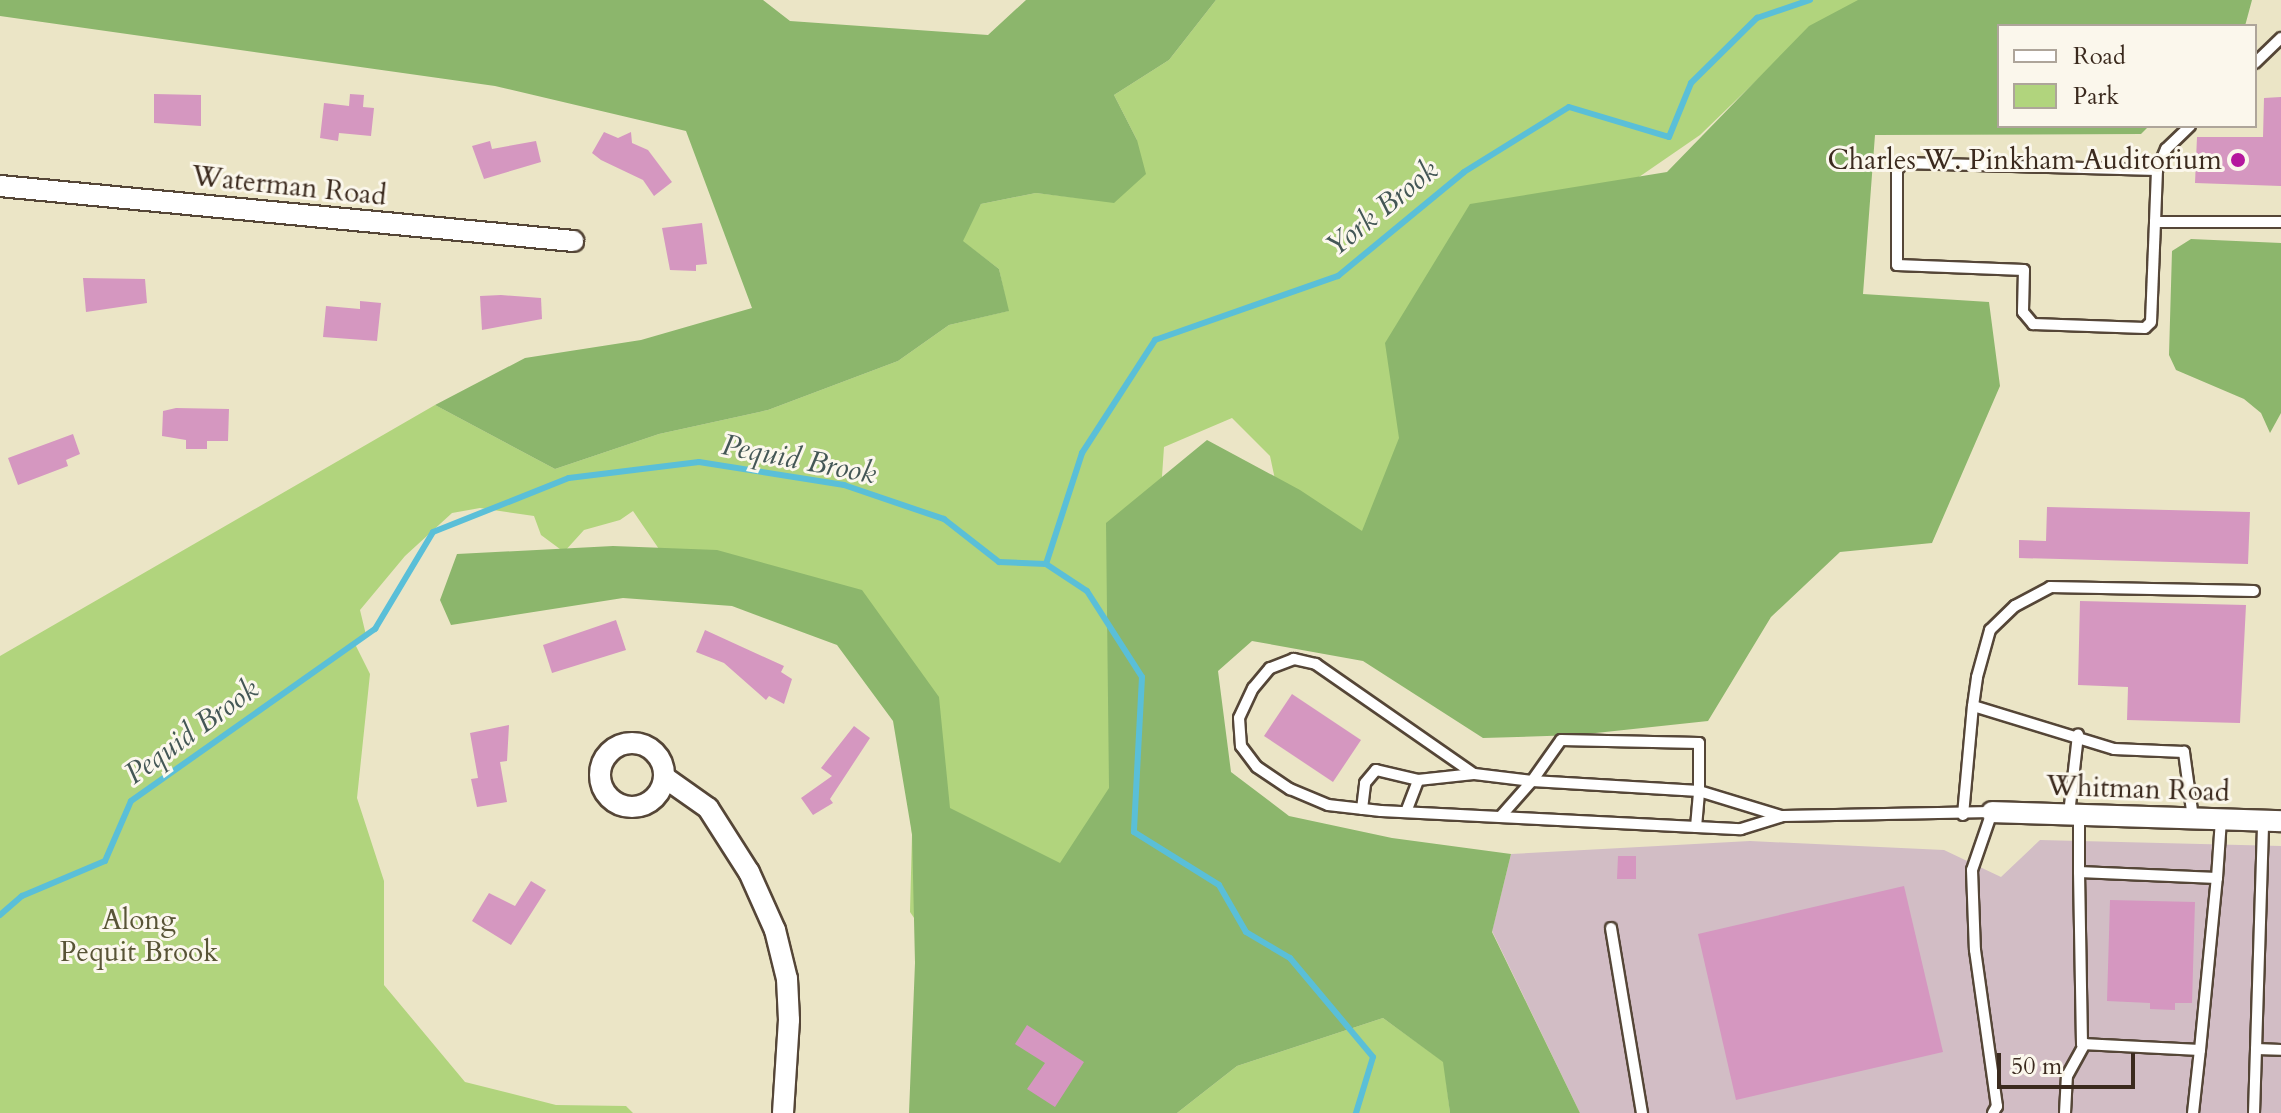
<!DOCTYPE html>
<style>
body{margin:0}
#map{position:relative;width:2281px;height:1113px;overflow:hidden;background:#ebe5c6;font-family:Cardo,serif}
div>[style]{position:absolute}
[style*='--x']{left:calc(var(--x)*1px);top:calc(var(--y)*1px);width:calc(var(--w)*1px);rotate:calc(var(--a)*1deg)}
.industrial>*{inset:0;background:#d2bdc5}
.green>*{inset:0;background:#b1d47d}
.forest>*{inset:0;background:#8cb66c}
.stream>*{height:6px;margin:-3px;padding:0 3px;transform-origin:3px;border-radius:3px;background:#5abfd8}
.building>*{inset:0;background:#d597c0}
.roads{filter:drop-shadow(2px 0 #554637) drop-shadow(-2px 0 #554637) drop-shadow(0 2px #554637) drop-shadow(0 -2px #554637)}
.service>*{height:10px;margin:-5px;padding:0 5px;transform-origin:5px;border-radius:5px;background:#fff}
.minor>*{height:20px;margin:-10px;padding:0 10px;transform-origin:10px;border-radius:10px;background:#fff}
.minor>.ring{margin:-10px;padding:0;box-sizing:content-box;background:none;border:20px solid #fff;border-radius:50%}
.dots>*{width:22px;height:22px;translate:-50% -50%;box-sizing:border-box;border:4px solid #fbf7ec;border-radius:50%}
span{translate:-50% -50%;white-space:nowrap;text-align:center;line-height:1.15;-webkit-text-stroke:6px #fbf7ec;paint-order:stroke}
.poi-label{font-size:28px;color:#3b2a1e}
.right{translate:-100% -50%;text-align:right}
.street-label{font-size:28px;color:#3b2a1e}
.park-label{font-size:28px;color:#585436}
.water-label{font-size:30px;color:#445756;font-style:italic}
.legend{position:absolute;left:1997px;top:24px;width:260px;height:104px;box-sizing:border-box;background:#fbf7ec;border:2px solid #aea59a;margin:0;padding:10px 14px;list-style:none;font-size:24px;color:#3b2a1e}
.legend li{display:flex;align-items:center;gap:16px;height:40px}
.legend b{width:40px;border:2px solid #aea59a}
.scale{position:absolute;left:1997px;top:1053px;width:138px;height:36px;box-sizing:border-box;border:4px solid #3b2a1e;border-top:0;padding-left:10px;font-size:24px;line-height:28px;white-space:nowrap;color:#3b2a1e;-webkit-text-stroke:6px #fbf7ec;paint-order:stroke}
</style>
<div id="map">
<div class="industrial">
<div style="clip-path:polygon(2040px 840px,2281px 846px,2281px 1113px,1580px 1113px,1492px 931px,1511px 854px,1750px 841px,1944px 850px,2001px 877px)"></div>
</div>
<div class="green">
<div style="clip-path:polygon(1216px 0,2239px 0,1820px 47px,1761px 76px,1700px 135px,1607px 199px,1462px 516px,1289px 545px,1270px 456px,1232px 418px,1164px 447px,1157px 550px,1226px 858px,923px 931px,910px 912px,912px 835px,891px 639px,661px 552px,633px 511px,620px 520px,584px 530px,564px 552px,541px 535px,534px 516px,480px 508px,452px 513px,405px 556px,360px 610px,366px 635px,355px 644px,370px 674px,357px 798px,384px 881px,384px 985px,465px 1082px,556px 1105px,626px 1106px,633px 1113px,0 1113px,0 656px,435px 405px,555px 469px,659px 434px,768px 410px,898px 361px,949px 325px,1008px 311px,999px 269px,962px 241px,981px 204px,1036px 193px,1114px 202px,1137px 140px,1114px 95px,1169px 60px)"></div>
<div style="clip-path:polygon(1383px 1018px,1444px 1062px,1450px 1113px,1177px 1113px,1237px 1066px)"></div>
</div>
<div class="forest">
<div style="clip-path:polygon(0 0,763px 0,790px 21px,988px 35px,1026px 0,1216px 0,1169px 60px,1114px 95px,1137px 140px,1146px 174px,1114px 203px,1036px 193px,981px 204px,963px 241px,999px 269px,1009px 311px,949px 325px,898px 361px,768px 410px,659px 434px,555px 469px,435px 405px,525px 358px,641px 340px,752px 308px,686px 131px,495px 86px,0 16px)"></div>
<div style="clip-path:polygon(1858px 0,2252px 0,2245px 26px,1999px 26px,1999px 126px,2149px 126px,2141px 134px,1875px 135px,1863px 294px,1989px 302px,2000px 386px,1932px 543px,1840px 552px,1771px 617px,1708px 721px,1577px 735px,1483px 738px,1363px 661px,1252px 641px,1218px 671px,1231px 772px,1289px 816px,1392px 838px,1511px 854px,1492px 932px,1580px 1113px,1450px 1113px,1443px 1062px,1383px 1018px,1237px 1066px,1177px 1113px,909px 1113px,915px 963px,912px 834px,893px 721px,837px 645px,732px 606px,623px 598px,451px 625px,440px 600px,457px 554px,613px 546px,717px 550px,862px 590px,939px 697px,950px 808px,1060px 863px,1109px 788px,1106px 523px,1207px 440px,1300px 490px,1362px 531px,1399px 438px,1385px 343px,1470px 204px,1667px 172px,1809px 26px)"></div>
<div style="clip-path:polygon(2191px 239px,2281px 243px,2281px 413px,2270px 433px,2261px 413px,2244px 399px,2176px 370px,2169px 355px,2172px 251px)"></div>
</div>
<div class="stream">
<div style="--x:1046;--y:564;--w:117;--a:-72"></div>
<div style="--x:1082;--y:453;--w:135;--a:-57.1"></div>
<div style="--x:1155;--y:340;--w:194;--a:-19.3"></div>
<div style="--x:1338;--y:276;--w:163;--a:-39.5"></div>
<div style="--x:1464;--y:172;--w:123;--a:-31.8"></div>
<div style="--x:1569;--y:107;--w:104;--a:16.7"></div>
<div style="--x:1669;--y:137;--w:58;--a:-67.8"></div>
<div style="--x:1691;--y:83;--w:93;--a:-44.6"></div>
<div style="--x:1757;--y:18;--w:56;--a:-18.8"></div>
<div style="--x:0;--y:915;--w:29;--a:-41"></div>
<div style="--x:22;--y:896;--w:90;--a:-22.9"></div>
<div style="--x:105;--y:861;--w:65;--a:-66.6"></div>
<div style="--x:131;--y:801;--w:299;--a:-35.2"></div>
<div style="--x:375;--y:629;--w:113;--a:-59.1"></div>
<div style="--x:433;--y:532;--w:146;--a:-21.7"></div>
<div style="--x:569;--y:478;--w:131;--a:-7"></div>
<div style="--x:699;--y:462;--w:147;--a:9"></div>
<div style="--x:844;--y:485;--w:106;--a:18.8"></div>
<div style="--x:944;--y:519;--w:70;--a:38"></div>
<div style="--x:999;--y:562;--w:47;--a:2.4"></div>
<div style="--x:1046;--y:564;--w:49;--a:33.4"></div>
<div style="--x:1087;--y:591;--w:102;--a:57.4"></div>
<div style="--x:1142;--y:677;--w:155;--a:93"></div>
<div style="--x:1134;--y:832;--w:100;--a:31.9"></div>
<div style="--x:1219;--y:885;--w:54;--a:60.1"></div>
<div style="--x:1246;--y:932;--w:51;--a:30.6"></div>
<div style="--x:1290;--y:958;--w:129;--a:50"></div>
<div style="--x:1373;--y:1057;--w:59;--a:106.9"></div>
</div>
<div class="building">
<div style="clip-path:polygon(154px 94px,201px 95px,201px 126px,154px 123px)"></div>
<div style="clip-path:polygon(350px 94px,364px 95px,363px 107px,374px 108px,371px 136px,339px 133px,338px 141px,320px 138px,324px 103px,349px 106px)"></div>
<div style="clip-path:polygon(2281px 97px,2281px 186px,2195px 183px,2197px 137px,2263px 137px,2264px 98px)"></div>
<div style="clip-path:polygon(604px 132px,618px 138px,631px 132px,632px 143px,648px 150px,672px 182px,654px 196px,643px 180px,601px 160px,592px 153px)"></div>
<div style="clip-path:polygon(490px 141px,492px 149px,536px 141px,541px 162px,484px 179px,472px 146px)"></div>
<div style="clip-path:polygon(702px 223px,707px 264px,696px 265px,696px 271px,670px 270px,662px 228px)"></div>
<div style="clip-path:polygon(83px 278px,145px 279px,147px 303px,86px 312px)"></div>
<div style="clip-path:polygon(501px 295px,541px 298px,542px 319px,482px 330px,480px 296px)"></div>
<div style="clip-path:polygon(360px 301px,381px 303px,377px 341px,323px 337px,326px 306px,360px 309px)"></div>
<div style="clip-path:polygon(176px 408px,229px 409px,228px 441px,207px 441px,207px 449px,186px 449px,186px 440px,162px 436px,163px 411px)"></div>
<div style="clip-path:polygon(73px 434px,80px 454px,66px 460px,68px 466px,18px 485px,8px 458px)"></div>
<div style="clip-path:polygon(2047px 507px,2250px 512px,2248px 564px,2019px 558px,2019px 540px,2046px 541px)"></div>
<div style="clip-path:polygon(2080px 601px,2246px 605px,2240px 723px,2127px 720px,2128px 687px,2078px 685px)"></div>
<div style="clip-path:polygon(616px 620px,626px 650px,552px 673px,543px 645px)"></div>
<div style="clip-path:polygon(705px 630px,784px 666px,781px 672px,792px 679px,784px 704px,769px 696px,766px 700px,724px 663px,696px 652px)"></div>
<div style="clip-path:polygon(1292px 694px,1361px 740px,1333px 782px,1264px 736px)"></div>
<div style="clip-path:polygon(509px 725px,507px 761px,500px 762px,507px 802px,477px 807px,471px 779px,478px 778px,470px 733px)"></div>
<div style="clip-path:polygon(854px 726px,870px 738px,830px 799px,833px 803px,813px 815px,801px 798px,832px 776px,821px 768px)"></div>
<div style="clip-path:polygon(1618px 856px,1636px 856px,1636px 879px,1617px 879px)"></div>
<div style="clip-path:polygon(531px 881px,546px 890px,511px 945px,472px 921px,489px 893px,515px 906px)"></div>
<div style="clip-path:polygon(1904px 886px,1943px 1052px,1736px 1100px,1698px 934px)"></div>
<div style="clip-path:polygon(2110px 900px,2195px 902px,2192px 1003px,2175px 1003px,2175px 1010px,2150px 1009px,2150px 1003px,2107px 1001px)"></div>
<div style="clip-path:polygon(1027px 1025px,1084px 1062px,1055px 1107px,1027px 1089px,1045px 1063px,1015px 1044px)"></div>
</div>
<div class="roads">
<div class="service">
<div style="--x:2255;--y:63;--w:36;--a:-44"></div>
<div style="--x:2190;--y:126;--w:33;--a:136"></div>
<div style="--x:2166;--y:149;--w:23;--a:113"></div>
<div style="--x:2157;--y:170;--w:254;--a:-178.4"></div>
<div style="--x:1903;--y:163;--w:9;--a:131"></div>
<div style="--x:1897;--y:170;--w:95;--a:90"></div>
<div style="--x:1897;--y:265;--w:127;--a:2.3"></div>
<div style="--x:2024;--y:270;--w:42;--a:91.4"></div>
<div style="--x:2023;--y:312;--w:16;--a:50"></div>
<div style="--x:2033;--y:324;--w:112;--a:2"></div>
<div style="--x:2145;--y:328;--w:8;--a:-45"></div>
<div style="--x:2151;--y:322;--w:100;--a:-87.7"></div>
<div style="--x:2155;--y:222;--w:126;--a:0"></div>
<div style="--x:2155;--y:222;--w:52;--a:-87.8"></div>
<div style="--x:1561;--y:740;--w:138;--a:1.2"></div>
<div style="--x:1699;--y:743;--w:48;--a:90"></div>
<div style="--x:1699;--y:791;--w:167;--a:-176.6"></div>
<div style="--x:1532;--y:781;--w:50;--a:-54.7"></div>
<div style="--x:1362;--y:809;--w:26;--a:-83"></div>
<div style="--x:1365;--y:783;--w:17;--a:-50"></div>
<div style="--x:1376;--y:770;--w:43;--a:13.4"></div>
<div style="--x:1418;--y:780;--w:56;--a:-6.1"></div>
<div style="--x:1406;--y:812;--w:34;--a:-69"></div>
<div style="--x:2069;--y:814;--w:80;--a:-83.5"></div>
<div style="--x:2079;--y:814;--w:58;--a:90"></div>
<div style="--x:2079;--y:872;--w:138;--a:2.5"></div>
<div style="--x:2217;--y:878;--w:59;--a:-86.1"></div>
<div style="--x:1963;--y:815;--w:109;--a:-84.8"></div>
<div style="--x:1501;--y:816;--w:47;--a:-48.5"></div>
<div style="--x:1532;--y:781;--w:58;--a:-173.1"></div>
<div style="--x:1474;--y:774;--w:193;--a:-145.2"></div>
<div style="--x:1316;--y:664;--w:23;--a:-167"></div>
<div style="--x:1294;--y:659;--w:26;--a:159"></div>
<div style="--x:1270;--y:668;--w:26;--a:130"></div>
<div style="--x:1253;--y:688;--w:33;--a:115"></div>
<div style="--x:1239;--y:718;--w:28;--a:86"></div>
<div style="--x:1241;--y:746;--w:26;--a:53"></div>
<div style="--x:1257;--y:767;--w:40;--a:34"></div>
<div style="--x:1290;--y:789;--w:41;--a:22.8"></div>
<div style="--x:1328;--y:805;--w:53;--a:6.5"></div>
<div style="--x:1381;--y:811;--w:360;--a:2.9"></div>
<div style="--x:1741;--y:829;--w:44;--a:-17.2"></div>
<div style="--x:1783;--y:816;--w:209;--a:-1.1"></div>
<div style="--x:1992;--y:812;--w:61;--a:109"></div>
<div style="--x:1972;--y:870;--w:80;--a:87.9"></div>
<div style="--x:1975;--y:950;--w:158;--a:82"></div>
<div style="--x:1997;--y:1106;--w:8;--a:120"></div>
<div style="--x:2193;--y:818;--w:67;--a:-97.8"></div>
<div style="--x:2184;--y:752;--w:70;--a:-177.5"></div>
<div style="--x:2114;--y:749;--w:147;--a:-163"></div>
<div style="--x:1973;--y:706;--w:29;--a:-82"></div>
<div style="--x:1977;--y:677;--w:49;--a:-74.5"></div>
<div style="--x:1990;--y:630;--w:35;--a:-44"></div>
<div style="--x:2015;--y:606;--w:40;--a:-28"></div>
<div style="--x:2050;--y:587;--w:204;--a:1.1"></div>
<div style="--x:1696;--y:827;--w:36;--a:-85"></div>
<div style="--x:1699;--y:791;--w:86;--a:17"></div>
<div style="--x:2079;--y:872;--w:172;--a:89"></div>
<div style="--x:2082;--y:1044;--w:118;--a:2.9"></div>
<div style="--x:2200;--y:1050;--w:173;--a:-84.4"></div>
<div style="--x:1611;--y:928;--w:188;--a:80.5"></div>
<div style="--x:2256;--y:1049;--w:25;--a:2"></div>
<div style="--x:2065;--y:1113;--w:37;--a:-87"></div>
<div style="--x:2067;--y:1076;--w:37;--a:-61"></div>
<div style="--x:2193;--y:1113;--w:63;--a:-83.7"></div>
<div style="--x:2254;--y:1113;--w:292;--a:-88.2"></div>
</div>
<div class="minor">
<div style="--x:0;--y:186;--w:576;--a:5.48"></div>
<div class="ring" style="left:600px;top:743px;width:44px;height:44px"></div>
<div style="--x:664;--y:777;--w:54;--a:35.2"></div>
<div style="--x:708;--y:808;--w:76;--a:57.4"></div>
<div style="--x:749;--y:872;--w:64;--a:65.9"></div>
<div style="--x:775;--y:930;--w:50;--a:76.2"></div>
<div style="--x:787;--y:979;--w:41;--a:87.2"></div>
<div style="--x:789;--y:1020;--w:93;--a:93.7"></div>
<div style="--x:1992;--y:812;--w:289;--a:1.8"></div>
</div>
</div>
<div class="dots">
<div style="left:2238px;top:160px;background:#b5179e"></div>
</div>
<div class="poi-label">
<span class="right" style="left:2222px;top:160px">Charles W. Pinkham Auditorium</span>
</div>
<div class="street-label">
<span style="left:289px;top:186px;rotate:6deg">Waterman Road</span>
<span style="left:2138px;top:789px;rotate:2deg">Whitman Road</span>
</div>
<div class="park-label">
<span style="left:139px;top:936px">Along<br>Pequit Brook</span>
</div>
<div class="water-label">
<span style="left:1382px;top:209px;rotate:-39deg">York Brook</span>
<span style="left:799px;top:460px;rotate:11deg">Pequid Brook</span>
<span style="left:192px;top:732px;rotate:-36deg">Pequid Brook</span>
</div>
<ul class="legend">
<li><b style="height:10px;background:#fff"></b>Road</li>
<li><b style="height:22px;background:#b1d47d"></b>Park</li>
</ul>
<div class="scale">50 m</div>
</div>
